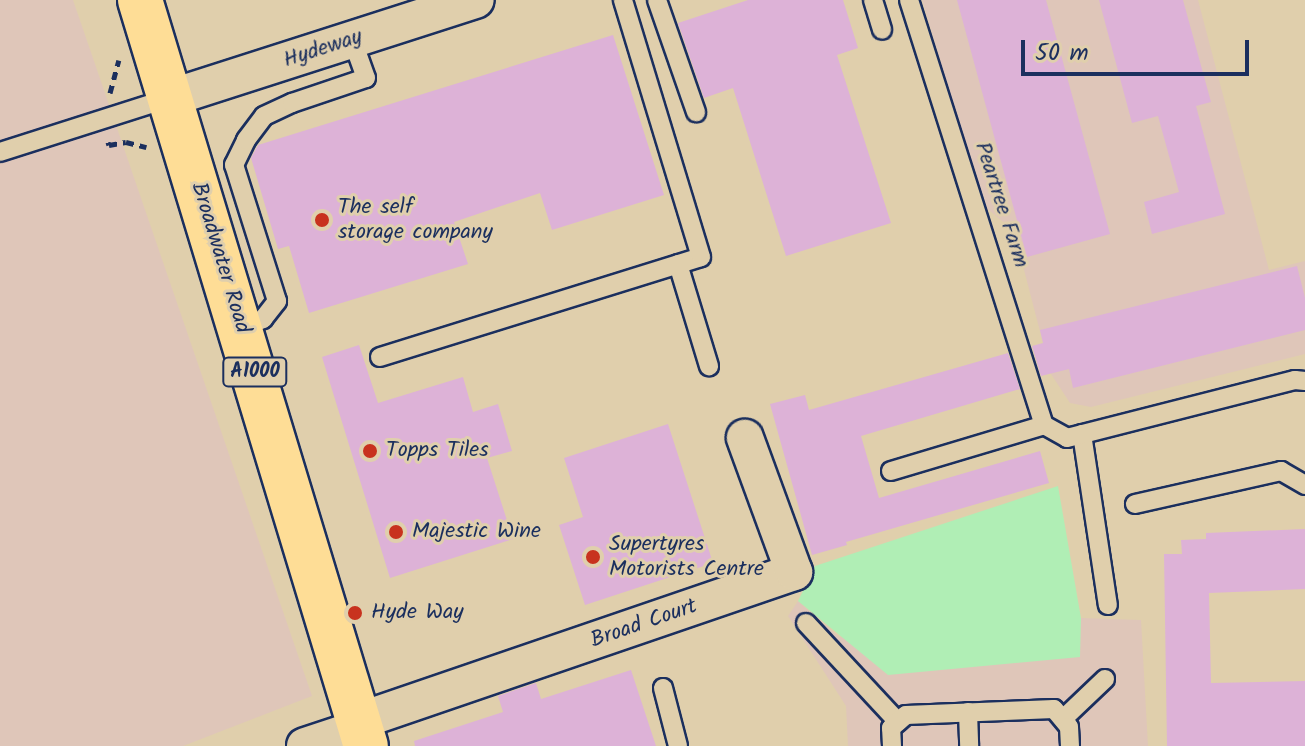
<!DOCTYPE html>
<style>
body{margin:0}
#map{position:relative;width:1305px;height:746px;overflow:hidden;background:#e0cfac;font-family:Kalam,sans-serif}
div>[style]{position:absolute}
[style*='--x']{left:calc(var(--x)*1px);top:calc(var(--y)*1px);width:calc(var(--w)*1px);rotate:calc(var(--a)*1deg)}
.built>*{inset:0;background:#dfc6b9}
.green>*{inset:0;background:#b0eeb5}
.building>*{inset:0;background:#ddb2d7}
.path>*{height:5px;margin-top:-2.5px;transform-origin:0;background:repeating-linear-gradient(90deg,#1b2f5e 0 8px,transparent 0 14px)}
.roads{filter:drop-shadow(2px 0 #1b2f5e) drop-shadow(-2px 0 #1b2f5e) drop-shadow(0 2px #1b2f5e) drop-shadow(0 -2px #1b2f5e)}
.service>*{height:18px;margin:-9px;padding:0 9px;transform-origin:9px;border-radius:9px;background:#e0cfac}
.minor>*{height:36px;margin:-18px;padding:0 18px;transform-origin:18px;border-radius:18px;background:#e0cfac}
.primary>*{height:44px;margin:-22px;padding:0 22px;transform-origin:22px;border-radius:22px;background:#fedd96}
.dots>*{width:22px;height:22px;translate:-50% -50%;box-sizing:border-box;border:4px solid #e0cfac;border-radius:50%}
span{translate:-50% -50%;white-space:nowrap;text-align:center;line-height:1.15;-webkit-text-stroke:6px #e0cfac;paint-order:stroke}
.shield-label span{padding:2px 6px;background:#e0cfac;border:2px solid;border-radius:6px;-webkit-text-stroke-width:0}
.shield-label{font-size:20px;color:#1b2f5e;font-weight:700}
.street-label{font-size:22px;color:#1b2f5e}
.poi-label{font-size:22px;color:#1b2f5e}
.left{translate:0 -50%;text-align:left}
.scale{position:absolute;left:1021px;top:40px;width:228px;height:36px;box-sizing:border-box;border:4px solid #1b2f5e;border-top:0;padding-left:10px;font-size:24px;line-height:28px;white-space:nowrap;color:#1b2f5e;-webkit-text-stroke:6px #e0cfac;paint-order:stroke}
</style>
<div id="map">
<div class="built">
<div style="clip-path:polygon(0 0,73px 0,312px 696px,183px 746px,0 746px)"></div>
<div style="clip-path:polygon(922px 0,1198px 0,1269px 270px,1305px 261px,1305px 354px,1091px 407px,1070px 403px,1051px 374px,1014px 231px,984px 206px)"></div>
<div style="clip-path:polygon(798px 601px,839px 637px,1079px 657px,1081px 618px,1141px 620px,1148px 746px,848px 746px,846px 706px,788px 616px)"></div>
</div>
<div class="green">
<div style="clip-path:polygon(1058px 486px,1081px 618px,1080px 657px,888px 675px,798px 601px,815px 566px)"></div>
</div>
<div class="building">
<div style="clip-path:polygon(748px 0,843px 0,858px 48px,837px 55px,891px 223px,786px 256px,733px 88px,704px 98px,678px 23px)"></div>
<div style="clip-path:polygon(957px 0,1046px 0,1110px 234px,1027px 257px)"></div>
<div style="clip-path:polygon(1099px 0,1183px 0,1211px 102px,1196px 106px,1225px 214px,1152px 234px,1144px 202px,1179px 192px,1158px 116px,1132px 123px)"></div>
<div style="clip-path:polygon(613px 35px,664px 195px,552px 230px,540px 193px,454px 222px,468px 264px,309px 313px,289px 246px,278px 249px,251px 158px,258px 145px)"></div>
<div style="clip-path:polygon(1297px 266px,1305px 298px,1305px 330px,1073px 388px,1069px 369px,1041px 376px,1032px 346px,1043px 343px,1040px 330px)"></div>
<div style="clip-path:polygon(359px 345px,378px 403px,463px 377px,473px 412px,498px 404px,512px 451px,487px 458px,513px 539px,390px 578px,322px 357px)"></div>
<div style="clip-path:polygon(1008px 353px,1020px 389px,861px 436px,879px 498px,1040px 451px,1049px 483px,846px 542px,847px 545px,812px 555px,770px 404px,805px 395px,809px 410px)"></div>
<div style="clip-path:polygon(668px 424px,713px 563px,585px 605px,559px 525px,583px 517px,564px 458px)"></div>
<div style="clip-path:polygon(1305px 529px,1305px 589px,1209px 593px,1211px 683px,1305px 681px,1305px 746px,1167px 746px,1164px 554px,1182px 554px,1181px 540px,1206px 539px,1206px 533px)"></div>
<div style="clip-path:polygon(631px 670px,656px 746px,415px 746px,414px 741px,503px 712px,498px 696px,536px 683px,541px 699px)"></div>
</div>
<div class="path">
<div style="--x:110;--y:93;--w:34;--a:-75"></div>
<div style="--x:108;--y:142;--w:3;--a:72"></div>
<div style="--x:109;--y:145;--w:17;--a:-10"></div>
<div style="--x:126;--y:142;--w:21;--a:14"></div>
</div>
<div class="roads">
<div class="service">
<div style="--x:657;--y:0;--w:119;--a:70.8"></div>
<div style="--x:873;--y:0;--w:31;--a:73"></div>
<div style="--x:909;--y:0;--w:446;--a:72.4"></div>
<div style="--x:0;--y:152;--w:177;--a:-17.7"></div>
<div style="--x:678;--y:264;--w:107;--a:73.1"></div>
<div style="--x:241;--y:328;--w:24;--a:-22"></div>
<div style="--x:263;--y:319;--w:23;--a:-52"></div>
<div style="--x:277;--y:301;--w:143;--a:-107.5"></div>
<div style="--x:234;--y:165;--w:28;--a:-64"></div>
<div style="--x:246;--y:140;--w:30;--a:-53"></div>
<div style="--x:264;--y:116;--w:31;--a:-25"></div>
<div style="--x:292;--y:103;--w:78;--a:-18.7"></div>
<div style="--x:366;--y:78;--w:41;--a:-109.7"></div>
<div style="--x:380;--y:357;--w:336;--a:-17.3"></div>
<div style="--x:701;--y:257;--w:269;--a:-106.9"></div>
<div style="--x:1082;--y:434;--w:173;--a:81.4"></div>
<div style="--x:891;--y:471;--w:160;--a:-16.7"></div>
<div style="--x:1044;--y:425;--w:26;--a:29"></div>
<div style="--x:1067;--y:438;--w:235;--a:-14.3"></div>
<div style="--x:1295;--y:380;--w:10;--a:6"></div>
<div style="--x:1135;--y:504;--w:150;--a:-12.7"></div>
<div style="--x:1281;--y:471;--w:28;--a:30"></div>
<div style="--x:806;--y:623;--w:135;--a:47.1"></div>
<div style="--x:663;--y:688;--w:60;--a:75.5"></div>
<div style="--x:968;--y:712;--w:34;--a:88"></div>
<div style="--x:1063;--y:719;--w:58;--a:-43.6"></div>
<div style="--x:892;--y:746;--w:18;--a:-93"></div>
<div style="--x:891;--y:728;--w:20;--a:-41"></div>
<div style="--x:906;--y:715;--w:148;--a:-2.3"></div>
<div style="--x:1054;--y:709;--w:23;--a:50"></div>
<div style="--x:1069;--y:727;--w:19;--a:87"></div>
</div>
<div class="minor">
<div style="--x:170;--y:98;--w:321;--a:-17.8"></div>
<div style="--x:359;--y:721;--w:460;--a:-18.9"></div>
<div style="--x:794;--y:572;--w:143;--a:-110.1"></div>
<div style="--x:305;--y:746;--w:58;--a:-18.1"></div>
</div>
<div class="primary">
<div style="--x:140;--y:0;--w:779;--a:73.15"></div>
</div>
</div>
<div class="dots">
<div style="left:322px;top:220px;background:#c8321e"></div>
<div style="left:370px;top:451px;background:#c8321e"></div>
<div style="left:396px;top:532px;background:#c8321e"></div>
<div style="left:593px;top:557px;background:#c8321e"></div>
<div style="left:355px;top:613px;background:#c8321e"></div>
</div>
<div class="shield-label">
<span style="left:255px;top:372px">A1000</span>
</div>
<div class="street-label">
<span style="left:323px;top:49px;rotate:-18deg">Hydeway</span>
<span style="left:1001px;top:205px;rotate:72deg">Peartree Farm</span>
<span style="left:220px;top:258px;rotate:73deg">Broadwater Road</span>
<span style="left:644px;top:624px;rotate:-19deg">Broad Court</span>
</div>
<div class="poi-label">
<span class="left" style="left:338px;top:220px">The self<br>storage company</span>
<span class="left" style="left:386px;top:451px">Topps Tiles</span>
<span class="left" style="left:412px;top:532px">Majestic Wine</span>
<span class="left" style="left:609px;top:557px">Supertyres<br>Motorists Centre</span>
<span class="left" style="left:371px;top:613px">Hyde Way</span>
</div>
<div class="scale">50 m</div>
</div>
